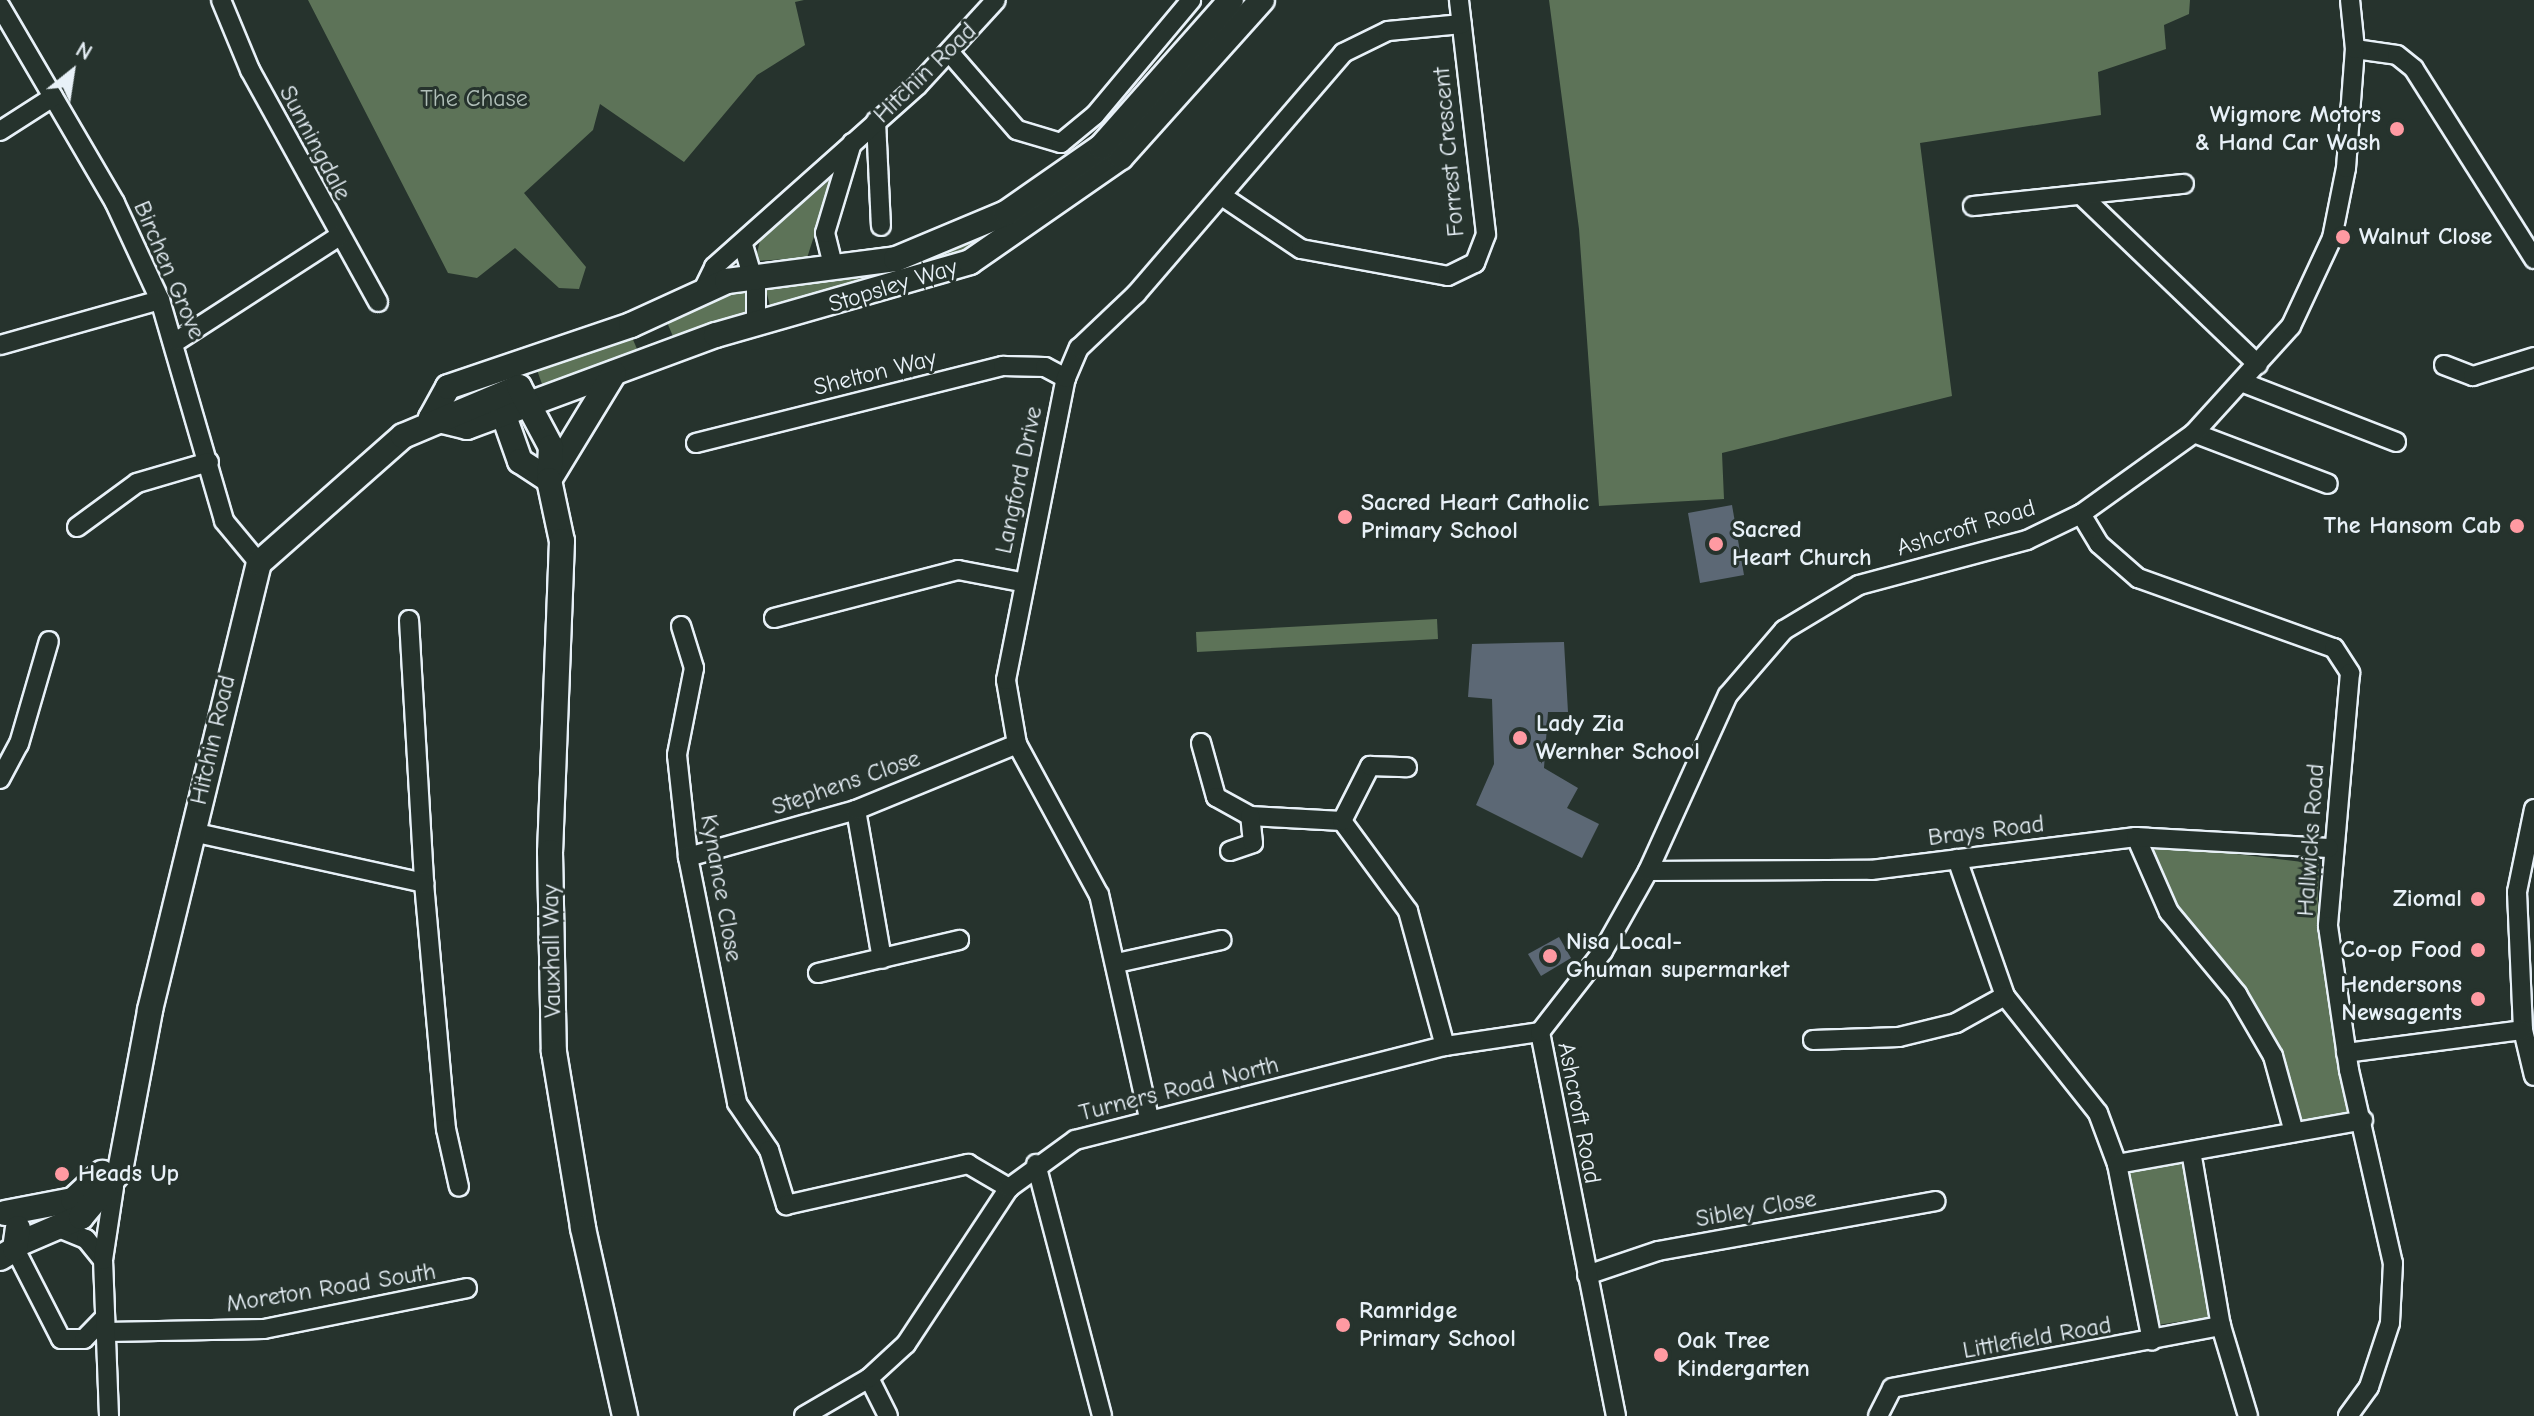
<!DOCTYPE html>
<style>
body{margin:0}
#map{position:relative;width:2534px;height:1416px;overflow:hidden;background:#26332d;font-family:"Comic Neue",sans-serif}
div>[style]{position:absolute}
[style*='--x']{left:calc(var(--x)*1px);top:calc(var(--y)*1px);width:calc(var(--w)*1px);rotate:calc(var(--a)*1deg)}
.green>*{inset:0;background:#5d7358}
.building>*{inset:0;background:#5c6875}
.roads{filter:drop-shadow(2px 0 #e8f1f8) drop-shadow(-2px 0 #e8f1f8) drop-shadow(0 2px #e8f1f8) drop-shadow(0 -2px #e8f1f8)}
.minor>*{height:18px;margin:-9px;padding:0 9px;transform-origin:9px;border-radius:9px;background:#26332d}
.major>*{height:24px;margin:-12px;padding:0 12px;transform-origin:12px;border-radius:12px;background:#26332d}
.dots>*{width:22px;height:22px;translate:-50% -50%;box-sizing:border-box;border:4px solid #26332d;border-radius:50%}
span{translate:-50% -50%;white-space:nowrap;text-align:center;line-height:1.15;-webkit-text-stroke:6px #26332d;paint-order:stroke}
.street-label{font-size:24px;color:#e8f1f8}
.park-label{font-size:24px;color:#b0bfb8}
.poi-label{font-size:24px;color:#e8f1f8;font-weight:700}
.right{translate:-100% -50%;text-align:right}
.left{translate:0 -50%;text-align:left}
.north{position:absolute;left:32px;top:32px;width:80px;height:80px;-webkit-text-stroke:6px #26332d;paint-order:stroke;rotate:30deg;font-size:22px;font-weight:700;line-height:32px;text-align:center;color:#e8f1f8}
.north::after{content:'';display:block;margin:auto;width:28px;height:36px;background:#e8f1f8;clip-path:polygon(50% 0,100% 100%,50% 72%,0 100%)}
</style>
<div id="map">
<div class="green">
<div style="clip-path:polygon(308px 0,804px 0,795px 2px,805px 45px,757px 75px,684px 162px,600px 104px,593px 130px,524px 193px,586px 267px,579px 289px,559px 288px,515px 248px,477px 278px,448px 273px)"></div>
<div style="clip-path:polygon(1249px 0,1128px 140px,1062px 194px,947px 258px,770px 306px,764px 282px,915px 262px,987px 233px,1068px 184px,1122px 138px)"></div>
<div style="clip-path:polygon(1549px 0,2190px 0,2189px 14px,2164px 25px,2166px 49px,2098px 72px,2101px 115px,1920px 143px,1952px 396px,1722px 453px,1724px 499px,1599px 506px,1579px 229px)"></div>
<div style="clip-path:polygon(833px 177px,807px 258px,755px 261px,760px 241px)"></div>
<div style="clip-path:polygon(746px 285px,748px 314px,675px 341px,666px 320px)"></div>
<div style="clip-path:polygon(631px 335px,637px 349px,543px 387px,536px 367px)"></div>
<div style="clip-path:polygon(1437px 619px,1438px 639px,1197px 652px,1196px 632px)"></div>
<div style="clip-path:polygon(2146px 843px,2319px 864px,2317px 930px,2351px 1112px,2301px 1122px,2278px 1056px,2175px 909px)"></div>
<div style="clip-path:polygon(2184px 1163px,2210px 1317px,2157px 1325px,2128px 1173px)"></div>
</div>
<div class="building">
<div style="clip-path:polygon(1732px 505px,1744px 575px,1700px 583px,1688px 513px)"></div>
<div style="clip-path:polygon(1564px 642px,1568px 712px,1548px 712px,1544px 768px,1578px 788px,1567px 808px,1599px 824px,1582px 858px,1476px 805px,1494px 764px,1492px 699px,1468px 697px,1472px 644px)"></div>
<div style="clip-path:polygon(1559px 937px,1571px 958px,1541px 976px,1528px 954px)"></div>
</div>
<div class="roads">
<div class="minor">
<div style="--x:221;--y:0;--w:76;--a:67.5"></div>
<div style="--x:250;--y:70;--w:265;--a:61.1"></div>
<div style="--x:0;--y:6;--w:228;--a:59.7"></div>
<div style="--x:115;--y:203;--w:107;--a:65.1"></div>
<div style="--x:160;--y:300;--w:230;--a:73.8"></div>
<div style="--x:224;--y:521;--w:55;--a:50.2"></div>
<div style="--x:2355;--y:49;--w:42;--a:8.1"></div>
<div style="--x:2397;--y:55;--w:22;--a:39"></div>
<div style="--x:2414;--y:69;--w:225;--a:57.7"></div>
<div style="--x:950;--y:53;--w:102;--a:49"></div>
<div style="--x:1017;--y:130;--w:46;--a:16.5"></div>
<div style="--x:1061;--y:143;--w:44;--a:-39.5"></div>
<div style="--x:1095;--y:115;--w:150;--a:-50.1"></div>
<div style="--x:876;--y:121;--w:105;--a:87.3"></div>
<div style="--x:0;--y:131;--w:63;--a:-32.7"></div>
<div style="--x:2081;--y:195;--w:245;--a:43.8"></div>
<div style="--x:1222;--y:196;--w:95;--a:33.9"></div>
<div style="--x:1301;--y:249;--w:149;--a:10.4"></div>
<div style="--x:1448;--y:276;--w:30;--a:-26"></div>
<div style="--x:1475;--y:263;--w:31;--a:-69"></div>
<div style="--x:1486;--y:234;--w:236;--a:-96.6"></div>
<div style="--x:1973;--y:206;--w:212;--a:-6"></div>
<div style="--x:743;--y:245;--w:46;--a:73.5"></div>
<div style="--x:756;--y:289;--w:36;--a:90"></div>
<div style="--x:833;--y:265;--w:33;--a:-104"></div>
<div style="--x:825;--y:233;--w:94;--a:-73.3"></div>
<div style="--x:702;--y:292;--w:28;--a:-64"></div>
<div style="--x:714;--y:267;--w:273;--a:-41.7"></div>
<div style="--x:918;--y:85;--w:115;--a:-47.5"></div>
<div style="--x:177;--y:341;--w:192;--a:-32.9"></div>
<div style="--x:0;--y:345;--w:166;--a:-15.7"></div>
<div style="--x:2444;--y:365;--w:31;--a:21"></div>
<div style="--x:2473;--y:376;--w:64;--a:-17.3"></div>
<div style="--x:2244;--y:383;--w:163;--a:21.2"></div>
<div style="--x:2194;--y:433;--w:143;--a:20.8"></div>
<div style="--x:696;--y:443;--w:317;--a:-14.1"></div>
<div style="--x:1003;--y:366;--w:42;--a:1.4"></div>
<div style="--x:1045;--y:367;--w:24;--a:28"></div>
<div style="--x:2081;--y:514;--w:35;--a:59"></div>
<div style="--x:2099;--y:544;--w:52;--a:41.1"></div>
<div style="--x:2138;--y:578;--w:208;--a:19.7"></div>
<div style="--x:2334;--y:648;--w:30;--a:57"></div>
<div style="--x:2350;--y:673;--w:254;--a:95"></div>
<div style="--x:2328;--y:926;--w:146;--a:81.7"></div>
<div style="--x:2349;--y:1070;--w:198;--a:77.2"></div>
<div style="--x:2393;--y:1263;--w:60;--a:92.9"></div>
<div style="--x:2390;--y:1323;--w:67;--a:108.2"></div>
<div style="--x:2369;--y:1387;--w:36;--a:126"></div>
<div style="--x:77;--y:527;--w:74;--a:-36.3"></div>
<div style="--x:137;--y:483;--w:75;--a:-16.3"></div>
<div style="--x:774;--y:618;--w:190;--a:-14.6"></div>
<div style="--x:958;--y:570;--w:64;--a:10.8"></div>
<div style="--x:409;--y:620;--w:263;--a:86.7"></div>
<div style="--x:424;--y:883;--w:247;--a:84.9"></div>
<div style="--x:446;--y:1129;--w:59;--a:77.4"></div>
<div style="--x:681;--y:626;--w:44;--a:72.8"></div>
<div style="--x:694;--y:668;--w:89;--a:101.1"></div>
<div style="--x:677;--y:755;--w:103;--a:83.8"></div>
<div style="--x:688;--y:857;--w:251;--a:78.7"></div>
<div style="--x:737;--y:1103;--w:57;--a:55.8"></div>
<div style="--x:769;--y:1150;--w:58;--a:72.8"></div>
<div style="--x:786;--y:1205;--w:187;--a:-12.7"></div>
<div style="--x:968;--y:1164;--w:48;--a:30.3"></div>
<div style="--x:1201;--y:743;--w:56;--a:74.5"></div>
<div style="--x:1216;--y:797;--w:39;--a:29"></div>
<div style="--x:1250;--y:816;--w:92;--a:3.1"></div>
<div style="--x:1342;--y:821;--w:112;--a:53.7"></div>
<div style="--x:1408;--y:911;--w:140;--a:74.7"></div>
<div style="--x:0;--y:779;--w:40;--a:-62"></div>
<div style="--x:19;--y:744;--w:107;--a:-73.8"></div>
<div style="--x:2534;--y:809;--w:85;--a:101.6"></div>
<div style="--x:2517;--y:892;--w:138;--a:87.5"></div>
<div style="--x:2523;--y:1030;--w:47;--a:76.6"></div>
<div style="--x:856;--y:810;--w:151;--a:80.1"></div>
<div style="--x:1342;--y:821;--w:62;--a:-63"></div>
<div style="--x:1370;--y:766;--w:37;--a:2"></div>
<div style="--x:192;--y:832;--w:238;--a:12.4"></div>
<div style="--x:2136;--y:837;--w:82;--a:66.3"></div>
<div style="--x:2169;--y:912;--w:107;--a:50.3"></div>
<div style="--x:2237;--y:994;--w:72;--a:59.9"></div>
<div style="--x:2273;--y:1056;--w:79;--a:74.6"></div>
<div style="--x:1230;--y:851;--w:24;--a:-19"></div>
<div style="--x:1253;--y:843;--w:27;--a:-96"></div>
<div style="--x:688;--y:857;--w:174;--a:-15.6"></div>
<div style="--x:856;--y:810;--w:174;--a:-22.3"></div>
<div style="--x:1957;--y:859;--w:145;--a:70.7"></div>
<div style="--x:2005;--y:996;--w:149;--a:51.5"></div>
<div style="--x:2098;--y:1113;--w:54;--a:69.6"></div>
<div style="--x:2117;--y:1164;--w:180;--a:78.8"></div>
<div style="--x:1648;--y:871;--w:223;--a:-0.3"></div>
<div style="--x:1871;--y:870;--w:267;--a:-7.1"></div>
<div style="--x:2136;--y:837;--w:193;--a:3.3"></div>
<div style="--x:1117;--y:963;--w:107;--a:-12.4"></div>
<div style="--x:818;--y:973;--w:145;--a:-13.2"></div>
<div style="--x:1813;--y:1040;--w:86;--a:-2"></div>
<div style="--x:1899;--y:1037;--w:59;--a:-13.8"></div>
<div style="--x:1956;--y:1023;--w:56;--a:-28.9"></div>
<div style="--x:2346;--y:1053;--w:178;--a:-7.4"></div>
<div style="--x:1149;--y:1118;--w:229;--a:-102.6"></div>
<div style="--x:1099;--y:895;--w:172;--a:-118.5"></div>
<div style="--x:1017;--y:744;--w:65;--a:-99.8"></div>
<div style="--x:1006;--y:680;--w:308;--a:-78.8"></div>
<div style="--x:1066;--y:378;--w:33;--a:-67"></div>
<div style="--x:1079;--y:348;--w:79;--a:-43.5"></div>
<div style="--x:1136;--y:294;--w:318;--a:-49.3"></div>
<div style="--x:1343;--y:53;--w:50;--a:-26.1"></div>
<div style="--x:1388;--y:31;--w:74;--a:-5.4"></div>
<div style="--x:2191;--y:1151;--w:178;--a:80.3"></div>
<div style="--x:2221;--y:1326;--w:94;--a:73.3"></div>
<div style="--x:1036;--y:1164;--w:260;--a:75.3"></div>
<div style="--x:2117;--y:1164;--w:250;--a:-10.1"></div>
<div style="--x:61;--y:1229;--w:27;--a:22"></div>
<div style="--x:86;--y:1239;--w:27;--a:51"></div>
<div style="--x:15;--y:1249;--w:101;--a:62.9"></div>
<div style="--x:61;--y:1339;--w:23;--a:0"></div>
<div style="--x:84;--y:1339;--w:30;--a:-46"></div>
<div style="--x:1587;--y:1275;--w:75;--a:-18.7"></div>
<div style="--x:1658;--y:1251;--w:282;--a:-10.2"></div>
<div style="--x:106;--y:1332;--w:158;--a:-1.1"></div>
<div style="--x:264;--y:1329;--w:207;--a:-11.4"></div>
<div style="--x:869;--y:1378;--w:42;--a:63.4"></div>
<div style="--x:109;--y:1416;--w:156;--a:-92.2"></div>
<div style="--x:103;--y:1260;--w:74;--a:-81.4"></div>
<div style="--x:804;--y:1416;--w:75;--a:-30.3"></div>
<div style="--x:869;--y:1378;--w:50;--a:-42.6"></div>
<div style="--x:906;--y:1344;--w:187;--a:-56.6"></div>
<div style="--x:1009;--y:1188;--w:82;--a:-36"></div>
<div style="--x:1075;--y:1140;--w:382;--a:-14.3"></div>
<div style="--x:1445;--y:1046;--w:96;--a:-8.4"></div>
<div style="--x:1616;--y:1416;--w:391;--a:-101.2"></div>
<div style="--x:1540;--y:1032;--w:103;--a:-52.1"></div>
<div style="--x:1603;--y:951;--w:92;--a:-60.6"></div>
<div style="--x:1648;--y:871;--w:193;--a:-65.6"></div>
<div style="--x:1728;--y:695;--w:86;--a:-49.3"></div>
<div style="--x:1784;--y:630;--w:87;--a:-31"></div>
<div style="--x:1859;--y:585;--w:174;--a:-15"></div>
<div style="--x:2027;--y:540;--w:60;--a:-25.7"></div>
<div style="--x:2081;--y:514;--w:139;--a:-35.6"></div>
<div style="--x:2194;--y:433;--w:144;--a:-47.8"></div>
<div style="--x:2291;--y:326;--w:97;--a:-65"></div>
<div style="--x:2332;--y:238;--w:71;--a:-78.7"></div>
<div style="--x:2346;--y:168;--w:119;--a:-85.7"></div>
<div style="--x:2355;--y:49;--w:49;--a:-95.8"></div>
<div style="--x:1878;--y:1416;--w:31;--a:-63"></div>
<div style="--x:1892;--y:1388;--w:335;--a:-10.7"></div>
</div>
<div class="major">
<div style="--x:498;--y:399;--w:66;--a:70.5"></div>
<div style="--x:520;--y:461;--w:35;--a:33"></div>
<div style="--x:431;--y:418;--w:37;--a:14"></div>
<div style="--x:467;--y:427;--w:265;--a:-20.3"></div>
<div style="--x:716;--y:335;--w:264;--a:-16"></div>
<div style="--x:970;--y:262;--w:184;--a:-34.8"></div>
<div style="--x:1121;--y:157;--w:211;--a:-48.1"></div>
<div style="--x:431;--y:418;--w:35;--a:-61"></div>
<div style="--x:448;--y:387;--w:193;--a:-18.7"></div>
<div style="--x:631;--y:325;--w:106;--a:-24.6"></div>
<div style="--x:727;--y:281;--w:170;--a:-7.4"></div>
<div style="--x:896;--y:259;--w:119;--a:-22.7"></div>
<div style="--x:1006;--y:213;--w:116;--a:-34.8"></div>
<div style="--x:1101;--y:147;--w:196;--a:-48.5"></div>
<div style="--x:549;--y:480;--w:125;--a:-58.7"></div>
<div style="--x:5;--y:1213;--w:69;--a:-10.8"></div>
<div style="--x:73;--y:1200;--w:40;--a:-43"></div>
<div style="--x:18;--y:1244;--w:69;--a:-23.2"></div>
<div style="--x:81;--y:1217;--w:60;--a:-49.7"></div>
<div style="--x:120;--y:1171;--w:164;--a:-79.4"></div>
<div style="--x:150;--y:1010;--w:460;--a:-76.3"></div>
<div style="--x:259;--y:563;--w:192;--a:-41.4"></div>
<div style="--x:403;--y:436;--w:126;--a:-22.9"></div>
<div style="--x:519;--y:387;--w:68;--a:61.9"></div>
<div style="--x:551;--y:447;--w:33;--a:93"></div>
<div style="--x:549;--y:480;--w:62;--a:78"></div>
<div style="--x:562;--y:541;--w:311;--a:92.2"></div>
<div style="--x:550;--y:852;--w:200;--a:88.9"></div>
<div style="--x:554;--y:1052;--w:178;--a:80.6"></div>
<div style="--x:583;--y:1228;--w:193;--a:77.4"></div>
<div style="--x:0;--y:1258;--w:17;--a:-31"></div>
<div style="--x:15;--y:1249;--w:21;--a:-82"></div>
</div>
</div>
<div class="dots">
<div style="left:2397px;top:129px;background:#ff9aa2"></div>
<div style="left:2343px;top:237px;background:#ff9aa2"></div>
<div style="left:1345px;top:517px;background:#ff9aa2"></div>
<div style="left:2517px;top:526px;background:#ff9aa2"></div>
<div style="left:1716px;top:544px;background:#ff9aa2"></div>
<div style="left:1520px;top:738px;background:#ff9aa2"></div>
<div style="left:2478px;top:899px;background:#ff9aa2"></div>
<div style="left:2478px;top:950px;background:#ff9aa2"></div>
<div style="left:1550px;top:956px;background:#ff9aa2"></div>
<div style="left:2478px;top:999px;background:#ff9aa2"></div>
<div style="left:62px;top:1174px;background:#ff9aa2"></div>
<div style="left:1343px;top:1325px;background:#ff9aa2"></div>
<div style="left:1661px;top:1355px;background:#ff9aa2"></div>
</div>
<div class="street-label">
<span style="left:925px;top:73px;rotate:-44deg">Hitchin Road</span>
<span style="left:315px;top:143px;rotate:62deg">Sunningdale</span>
<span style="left:1449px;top:152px;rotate:-95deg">Forrest Crescent</span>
<span style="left:169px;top:270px;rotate:67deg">Birchen Grove</span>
<span style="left:893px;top:286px;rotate:-17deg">Stopsley Way</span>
<span style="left:875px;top:373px;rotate:-14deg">Shelton Way</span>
<span style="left:1019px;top:480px;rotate:-78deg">Langford Drive</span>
<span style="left:1966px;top:528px;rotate:-17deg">Ashcroft Road</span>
<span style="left:213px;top:740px;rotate:-77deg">Hitchin Road</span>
<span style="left:846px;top:783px;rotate:-19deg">Stephens Close</span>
<span style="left:1986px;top:831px;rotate:-7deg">Brays Road</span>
<span style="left:2311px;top:840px;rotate:-86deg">Hallwicks Road</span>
<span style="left:721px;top:888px;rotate:80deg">Kynance Close</span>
<span style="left:552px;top:951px;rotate:-91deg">Vauxhall Way</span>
<span style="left:1179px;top:1089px;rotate:-14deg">Turners Road North</span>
<span style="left:1579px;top:1113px;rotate:79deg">Ashcroft Road</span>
<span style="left:1756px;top:1209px;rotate:-10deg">Sibley Close</span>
<span style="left:331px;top:1288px;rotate:-9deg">Moreton Road South</span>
<span style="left:2037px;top:1338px;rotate:-10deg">Littlefield Road</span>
</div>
<div class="park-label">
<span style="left:474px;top:99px">The Chase</span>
</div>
<div class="poi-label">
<span class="right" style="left:2381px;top:129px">Wigmore Motors<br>&amp; Hand Car Wash</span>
<span class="left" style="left:2359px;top:237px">Walnut Close</span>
<span class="left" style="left:1361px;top:517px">Sacred Heart Catholic<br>Primary School</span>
<span class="right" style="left:2501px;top:526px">The Hansom Cab</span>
<span class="left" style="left:1732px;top:544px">Sacred<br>Heart Church</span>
<span class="left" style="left:1536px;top:738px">Lady Zia<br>Wernher School</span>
<span class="right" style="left:2462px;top:899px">Ziomal</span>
<span class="left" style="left:1566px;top:956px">Nisa Local-<br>Ghuman supermarket</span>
<span class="right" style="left:2462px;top:950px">Co-op Food</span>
<span class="right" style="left:2462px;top:999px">Hendersons<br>Newsagents</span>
<span class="left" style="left:78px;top:1174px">Heads Up</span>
<span class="left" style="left:1359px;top:1325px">Ramridge<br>Primary School</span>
<span class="left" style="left:1677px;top:1355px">Oak Tree<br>Kindergarten</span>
</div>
<div class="north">N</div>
</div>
